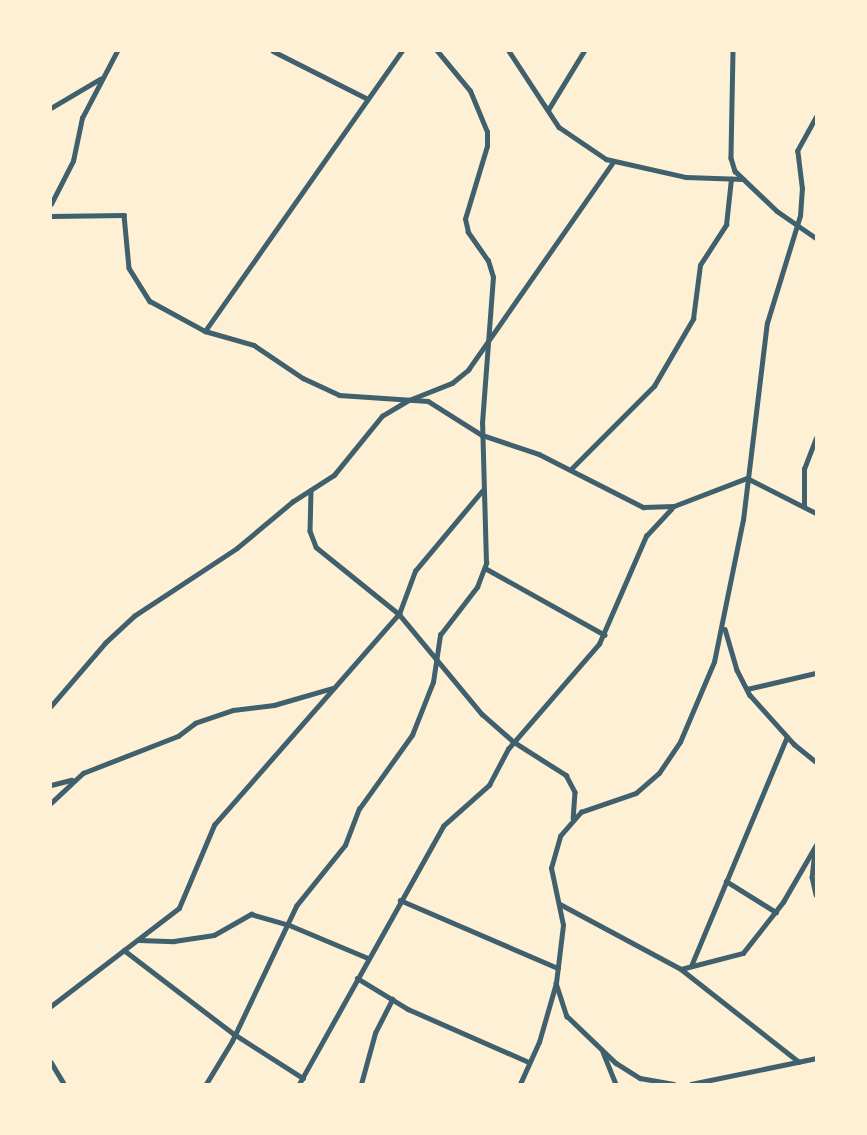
<!DOCTYPE html>
<style>
body{margin:0}
#map{position:relative;width:867px;height:1135px;overflow:hidden;background:#fdf0d5;font-family:Montserrat,sans-serif}
div>[style]{position:absolute}
[style*='--x']{left:calc(var(--x)*1px);top:calc(var(--y)*1px);width:calc(var(--w)*1px);rotate:calc(var(--a)*1deg)}
.minor>*{height:4.5px;margin:-2.25px;padding:0 2.25px;transform-origin:2.25px;border-radius:2.25px;background:#3f606c}
span{translate:-50% -50%;white-space:nowrap;text-align:center;line-height:1.15;-webkit-text-stroke:5px #fdf0d5;paint-order:stroke}
.frame{position:absolute;inset:0;border:52px solid #fdf0d5;pointer-events:none}
</style>
<div id="map">
<div class="minor">
<div style="--x:273;--y:51;--w:106;--a:26.8"></div>
<div style="--x:509;--y:51;--w:91;--a:56.7"></div>
<div style="--x:559;--y:127;--w:57;--a:34.2"></div>
<div style="--x:606;--y:159;--w:82;--a:12.7"></div>
<div style="--x:686;--y:177;--w:57;--a:2"></div>
<div style="--x:733;--y:51;--w:107;--a:91.1"></div>
<div style="--x:731;--y:158;--w:14;--a:73"></div>
<div style="--x:735;--y:171;--w:58;--a:43.6"></div>
<div style="--x:777;--y:211;--w:47;--a:34.7"></div>
<div style="--x:51;--y:108;--w:57;--a:-30.6"></div>
<div style="--x:548;--y:110;--w:69;--a:-58.6"></div>
<div style="--x:51;--y:204;--w:48;--a:-62.9"></div>
<div style="--x:73;--y:161;--w:44;--a:-78.2"></div>
<div style="--x:82;--y:118;--w:76;--a:-62.4"></div>
<div style="--x:51;--y:216;--w:73;--a:-0.8"></div>
<div style="--x:124;--y:215;--w:53;--a:84.6"></div>
<div style="--x:129;--y:268;--w:39;--a:58"></div>
<div style="--x:150;--y:301;--w:63;--a:28.6"></div>
<div style="--x:205;--y:331;--w:51;--a:15.9"></div>
<div style="--x:254;--y:345;--w:59;--a:34"></div>
<div style="--x:303;--y:378;--w:40;--a:25"></div>
<div style="--x:339;--y:395;--w:89;--a:3.9"></div>
<div style="--x:428;--y:401;--w:64;--a:32.2"></div>
<div style="--x:482;--y:435;--w:60;--a:18.4"></div>
<div style="--x:539;--y:454;--w:117;--a:27"></div>
<div style="--x:643;--y:507;--w:31;--a:-2"></div>
<div style="--x:674;--y:506;--w:78;--a:-21"></div>
<div style="--x:747;--y:478;--w:77;--a:26.9"></div>
<div style="--x:205;--y:331;--w:342;--a:-54.9"></div>
<div style="--x:572;--y:468;--w:116;--a:-45"></div>
<div style="--x:654;--y:386;--w:78;--a:-59.8"></div>
<div style="--x:693;--y:319;--w:54;--a:-82.6"></div>
<div style="--x:700;--y:265;--w:48;--a:-57"></div>
<div style="--x:726;--y:225;--w:46;--a:-83.8"></div>
<div style="--x:311;--y:491;--w:40;--a:91.4"></div>
<div style="--x:310;--y:531;--w:17;--a:69"></div>
<div style="--x:316;--y:547;--w:107;--a:38.9"></div>
<div style="--x:399;--y:614;--w:130;--a:50.3"></div>
<div style="--x:482;--y:714;--w:43;--a:41.2"></div>
<div style="--x:514;--y:742;--w:62;--a:32.4"></div>
<div style="--x:566;--y:775;--w:19;--a:62"></div>
<div style="--x:575;--y:792;--w:26;--a:94"></div>
<div style="--x:804;--y:506;--w:37;--a:-90"></div>
<div style="--x:804;--y:469;--w:33;--a:-69"></div>
<div style="--x:485;--y:568;--w:137;--a:29.2"></div>
<div style="--x:725;--y:629;--w:43;--a:73.7"></div>
<div style="--x:737;--y:670;--w:28;--a:63"></div>
<div style="--x:750;--y:695;--w:66;--a:48.1"></div>
<div style="--x:794;--y:744;--w:28;--a:39"></div>
<div style="--x:747;--y:689;--w:71;--a:-13.1"></div>
<div style="--x:51;--y:706;--w:83;--a:-49.4"></div>
<div style="--x:105;--y:643;--w:40;--a:-43"></div>
<div style="--x:134;--y:616;--w:123;--a:-33.4"></div>
<div style="--x:237;--y:548;--w:72;--a:-39.9"></div>
<div style="--x:292;--y:502;--w:50;--a:-32.7"></div>
<div style="--x:334;--y:475;--w:76;--a:-50.9"></div>
<div style="--x:382;--y:416;--w:31;--a:-31"></div>
<div style="--x:409;--y:400;--w:46;--a:-21.6"></div>
<div style="--x:452;--y:383;--w:21;--a:-39"></div>
<div style="--x:468;--y:370;--w:254;--a:-55.1"></div>
<div style="--x:51;--y:785;--w:21;--a:-14"></div>
<div style="--x:51;--y:803;--w:44;--a:-43.2"></div>
<div style="--x:83;--y:773;--w:102;--a:-21.3"></div>
<div style="--x:178;--y:736;--w:21;--a:-37"></div>
<div style="--x:195;--y:723;--w:40;--a:-18.9"></div>
<div style="--x:233;--y:710;--w:41;--a:-7"></div>
<div style="--x:274;--y:705;--w:61;--a:-16.1"></div>
<div style="--x:815;--y:850;--w:27;--a:96"></div>
<div style="--x:812;--y:877;--w:18;--a:77"></div>
<div style="--x:726;--y:881;--w:59;--a:31.8"></div>
<div style="--x:400;--y:900;--w:172;--a:23.3"></div>
<div style="--x:560;--y:904;--w:137;--a:28.2"></div>
<div style="--x:681;--y:969;--w:150;--a:38.2"></div>
<div style="--x:139;--y:940;--w:35;--a:2"></div>
<div style="--x:174;--y:941;--w:40;--a:-8.5"></div>
<div style="--x:214;--y:935;--w:43;--a:-29.6"></div>
<div style="--x:251;--y:914;--w:37;--a:16"></div>
<div style="--x:287;--y:924;--w:88;--a:22.8"></div>
<div style="--x:124;--y:950;--w:138;--a:37.4"></div>
<div style="--x:234;--y:1034;--w:82;--a:32.5"></div>
<div style="--x:691;--y:966;--w:248;--a:-67.3"></div>
<div style="--x:681;--y:969;--w:64;--a:-14.5"></div>
<div style="--x:743;--y:953;--w:65;--a:-51.9"></div>
<div style="--x:783;--y:902;--w:66;--a:-59.9"></div>
<div style="--x:357;--y:978;--w:60;--a:31.3"></div>
<div style="--x:408;--y:1009;--w:132;--a:23.7"></div>
<div style="--x:556;--y:983;--w:35;--a:72"></div>
<div style="--x:567;--y:1016;--w:68;--a:43.8"></div>
<div style="--x:616;--y:1063;--w:28;--a:32"></div>
<div style="--x:640;--y:1078;--w:34;--a:10"></div>
<div style="--x:51;--y:1006;--w:161;--a:-37.4"></div>
<div style="--x:179;--y:908;--w:90;--a:-67.1"></div>
<div style="--x:214;--y:825;--w:281;--a:-48.8"></div>
<div style="--x:399;--y:614;--w:46;--a:-69.6"></div>
<div style="--x:415;--y:571;--w:104;--a:-50.1"></div>
<div style="--x:603;--y:1052;--w:35;--a:68"></div>
<div style="--x:51;--y:1062;--w:26;--a:59"></div>
<div style="--x:206;--y:1084;--w:50;--a:-58.8"></div>
<div style="--x:232;--y:1041;--w:149;--a:-64.6"></div>
<div style="--x:296;--y:906;--w:78;--a:-51.2"></div>
<div style="--x:345;--y:845;--w:39;--a:-69"></div>
<div style="--x:359;--y:809;--w:91;--a:-54.4"></div>
<div style="--x:412;--y:735;--w:57;--a:-68.4"></div>
<div style="--x:433;--y:682;--w:48;--a:-81.5"></div>
<div style="--x:440;--y:635;--w:61;--a:-52.4"></div>
<div style="--x:477;--y:587;--w:26;--a:-69"></div>
<div style="--x:486;--y:563;--w:140;--a:-91.6"></div>
<div style="--x:482;--y:423;--w:146;--a:-85.7"></div>
<div style="--x:493;--y:277;--w:17;--a:-107"></div>
<div style="--x:488;--y:261;--w:35;--a:-125"></div>
<div style="--x:468;--y:232;--w:13;--a:-103"></div>
<div style="--x:465;--y:219;--w:76;--a:-73.2"></div>
<div style="--x:487;--y:146;--w:14;--a:-90"></div>
<div style="--x:487;--y:132;--w:44;--a:-112.5"></div>
<div style="--x:470;--y:91;--w:52;--a:-129.5"></div>
<div style="--x:299;--y:1084;--w:295;--a:-60.8"></div>
<div style="--x:443;--y:826;--w:62;--a:-41.7"></div>
<div style="--x:489;--y:785;--w:41;--a:-62.2"></div>
<div style="--x:508;--y:749;--w:139;--a:-49.1"></div>
<div style="--x:599;--y:644;--w:118;--a:-66.5"></div>
<div style="--x:646;--y:536;--w:37;--a:-47"></div>
<div style="--x:361;--y:1084;--w:53;--a:-74.6"></div>
<div style="--x:375;--y:1033;--w:38;--a:-63"></div>
<div style="--x:520;--y:1084;--w:46;--a:-65.7"></div>
<div style="--x:539;--y:1042;--w:61;--a:-73.9"></div>
<div style="--x:556;--y:983;--w:58;--a:-83.1"></div>
<div style="--x:563;--y:925;--w:58;--a:-101.9"></div>
<div style="--x:551;--y:868;--w:33;--a:-74"></div>
<div style="--x:560;--y:836;--w:32;--a:-49"></div>
<div style="--x:581;--y:812;--w:58;--a:-19.1"></div>
<div style="--x:636;--y:793;--w:30;--a:-41"></div>
<div style="--x:659;--y:773;--w:37;--a:-56"></div>
<div style="--x:680;--y:742;--w:87;--a:-67"></div>
<div style="--x:714;--y:662;--w:145;--a:-78.5"></div>
<div style="--x:743;--y:520;--w:198;--a:-83.1"></div>
<div style="--x:767;--y:323;--w:112;--a:-72.9"></div>
<div style="--x:800;--y:216;--w:27;--a:-86"></div>
<div style="--x:802;--y:189;--w:38;--a:-97"></div>
<div style="--x:797;--y:151;--w:39;--a:-61"></div>
<div style="--x:691;--y:1084;--w:128;--a:-11.7"></div>
</div>
<div class="frame"></div>
</div>
